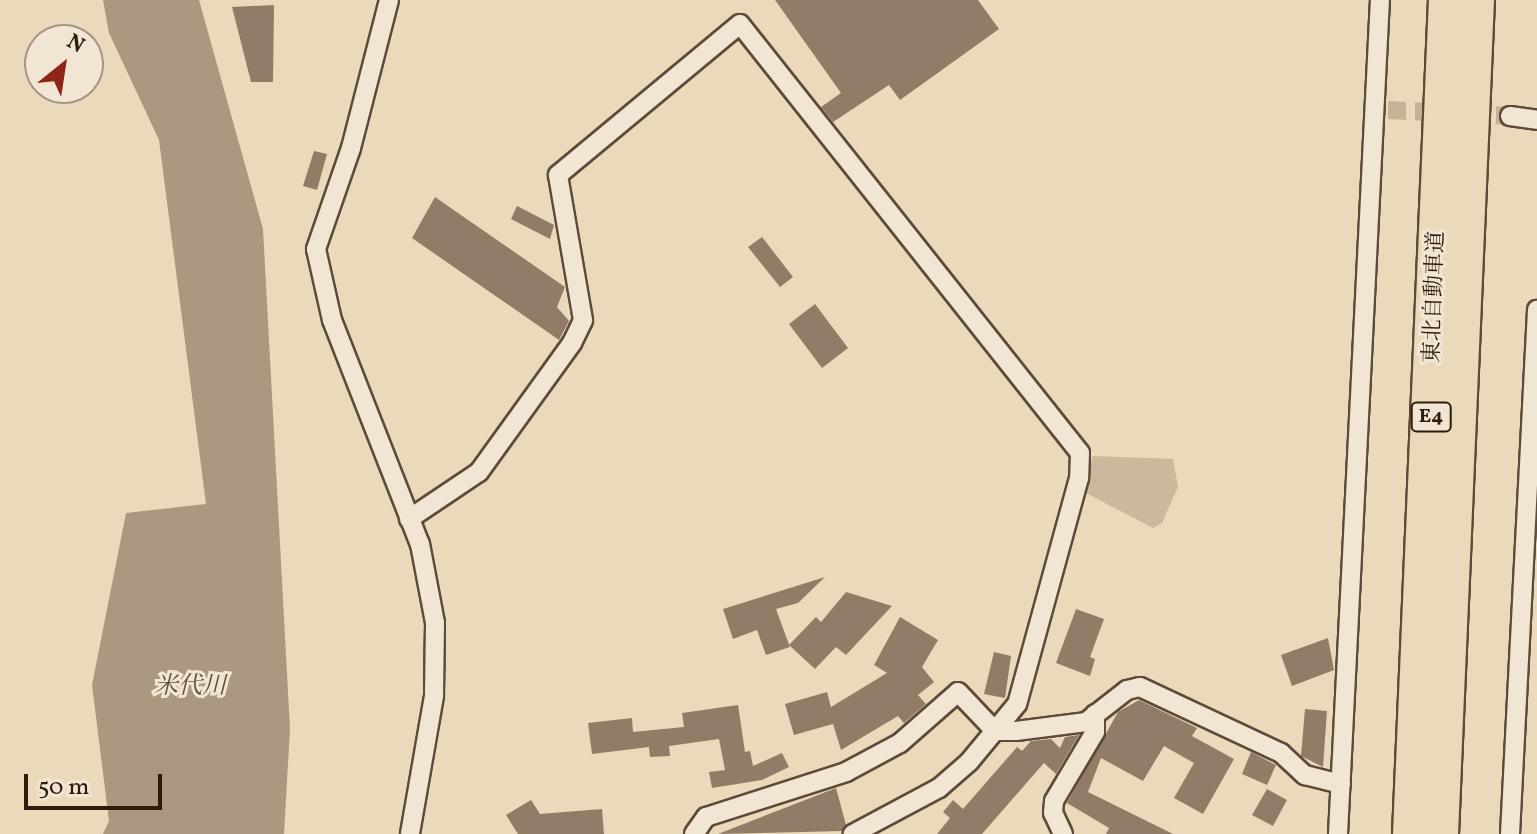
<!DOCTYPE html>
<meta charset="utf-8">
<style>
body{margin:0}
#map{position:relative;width:1537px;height:834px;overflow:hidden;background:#ead9bb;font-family:Vollkorn,"Noto Serif JP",serif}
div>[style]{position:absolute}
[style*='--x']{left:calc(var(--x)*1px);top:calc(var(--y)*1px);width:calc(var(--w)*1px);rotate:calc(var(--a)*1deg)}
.green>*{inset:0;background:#cab99d}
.water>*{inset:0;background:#ab9880}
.building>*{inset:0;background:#917d67}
.minor-tunnel>*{height:18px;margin-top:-9px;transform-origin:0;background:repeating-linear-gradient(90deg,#c5b398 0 18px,transparent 0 27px)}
.roads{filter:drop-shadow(2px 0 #5e4a38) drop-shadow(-2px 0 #5e4a38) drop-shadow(0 2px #5e4a38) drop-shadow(0 -2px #5e4a38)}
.minor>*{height:18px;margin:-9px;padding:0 9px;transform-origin:9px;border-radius:9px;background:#f1e6d3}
.motorway>*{height:34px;margin:-17px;padding:0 17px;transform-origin:17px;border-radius:17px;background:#ead9bb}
span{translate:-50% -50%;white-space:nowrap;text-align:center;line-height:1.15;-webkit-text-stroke:6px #f1e6d3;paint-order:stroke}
.shield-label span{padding:2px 6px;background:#f1e6d3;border:2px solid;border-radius:6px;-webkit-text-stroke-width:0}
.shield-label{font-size:20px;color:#301a0c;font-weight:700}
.street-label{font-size:22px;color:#301a0c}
.water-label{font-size:24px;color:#614c3a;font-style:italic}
.north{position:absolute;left:24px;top:24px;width:80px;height:80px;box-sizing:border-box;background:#f1e6d3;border:2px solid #a49483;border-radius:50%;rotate:30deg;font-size:22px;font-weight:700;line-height:32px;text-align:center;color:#301a0c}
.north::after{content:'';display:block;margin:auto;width:28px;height:36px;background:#8f2418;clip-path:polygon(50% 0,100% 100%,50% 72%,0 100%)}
.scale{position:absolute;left:24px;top:774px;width:138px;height:36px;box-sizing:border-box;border:4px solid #301a0c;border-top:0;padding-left:10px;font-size:24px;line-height:28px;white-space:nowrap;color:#301a0c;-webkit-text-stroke:6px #f1e6d3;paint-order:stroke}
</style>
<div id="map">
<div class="green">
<div style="clip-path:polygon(1093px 456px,1173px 459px,1178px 487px,1162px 523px,1153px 528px,1080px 490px)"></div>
</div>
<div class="water">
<div style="clip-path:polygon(103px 0,199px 0,263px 229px,290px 729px,284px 834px,103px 834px,109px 821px,92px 685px,126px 513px,206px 504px,159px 140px,109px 33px)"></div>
</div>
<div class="building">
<div style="clip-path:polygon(775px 0,978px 0,999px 29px,900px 100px,889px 85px,833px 122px,821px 107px,841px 93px)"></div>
<div style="clip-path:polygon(274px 5px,273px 82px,251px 82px,232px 7px)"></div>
<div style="clip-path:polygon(314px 151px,327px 154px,317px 190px,303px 186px)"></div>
<div style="clip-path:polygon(435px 197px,565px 287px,557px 307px,569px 321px,559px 340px,412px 238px)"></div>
<div style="clip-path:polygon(517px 206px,554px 225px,550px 239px,511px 219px)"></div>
<div style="clip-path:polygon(762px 237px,793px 277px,780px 287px,748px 247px)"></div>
<div style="clip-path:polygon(815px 304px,848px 348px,822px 368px,789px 324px)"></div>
<div style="clip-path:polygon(825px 577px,798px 603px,776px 609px,790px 647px,766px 655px,757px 630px,733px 639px,723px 609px)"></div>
<div style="clip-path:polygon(846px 592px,892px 606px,846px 655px,836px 647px,815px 669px,789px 645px,816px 617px,821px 622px)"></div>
<div style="clip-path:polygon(1076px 609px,1104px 619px,1090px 657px,1095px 659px,1090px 676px,1056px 663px)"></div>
<div style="clip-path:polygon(900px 617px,938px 640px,922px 667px,934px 682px,918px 695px,926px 704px,904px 723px,898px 716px,841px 750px,833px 724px,794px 735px,785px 704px,827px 692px,831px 707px,887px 673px,874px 665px)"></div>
<div style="clip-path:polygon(1328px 638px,1334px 670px,1292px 686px,1281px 655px)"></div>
<div style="clip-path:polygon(994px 652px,1011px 656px,1005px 698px,984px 694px)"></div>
<div style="clip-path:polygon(1139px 700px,1197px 728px,1192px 736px,1234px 759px,1203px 814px,1174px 798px,1194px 763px,1164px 746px,1143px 781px,1101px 758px,1088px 792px,1173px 834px,1106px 834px,1109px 828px,1067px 803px,1118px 712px)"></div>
<div style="clip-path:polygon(738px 705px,745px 752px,750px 751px,753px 766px,782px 753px,789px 767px,762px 780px,712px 788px,709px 772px,725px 770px,719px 739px,669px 746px,670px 756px,650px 757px,649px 747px,592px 754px,588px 723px,632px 718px,633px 732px,684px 727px,682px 713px)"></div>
<div style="clip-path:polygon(1305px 709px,1327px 711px,1323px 767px,1301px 756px)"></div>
<div style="clip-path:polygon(1079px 735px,1056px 774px,1044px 763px,982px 834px,937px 834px,950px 818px,943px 812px,953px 800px,963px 809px,1017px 747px,1022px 751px,1031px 741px,1051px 739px,1060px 748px,1065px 737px)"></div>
<div style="clip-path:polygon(1251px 752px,1276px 765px,1267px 785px,1242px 774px)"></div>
<div style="clip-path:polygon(836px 788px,846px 825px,842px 831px,718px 834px)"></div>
<div style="clip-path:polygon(1267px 789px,1287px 800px,1273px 826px,1252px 815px)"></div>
<div style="clip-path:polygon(531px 800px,540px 814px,602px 809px,604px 834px,518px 834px,506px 815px)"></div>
</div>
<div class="minor-tunnel">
<div style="--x:1388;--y:110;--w:122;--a:2.8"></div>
</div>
<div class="roads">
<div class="minor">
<div style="--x:389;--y:0;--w:153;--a:104.4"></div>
<div style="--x:351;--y:148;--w:107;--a:109.1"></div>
<div style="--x:316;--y:249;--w:73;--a:77.3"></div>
<div style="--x:332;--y:320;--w:241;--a:68.6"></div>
<div style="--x:420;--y:544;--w:80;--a:79.2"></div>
<div style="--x:435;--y:623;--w:73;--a:90.8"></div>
<div style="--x:434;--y:696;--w:140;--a:99.9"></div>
<div style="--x:1510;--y:116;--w:27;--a:8"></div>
<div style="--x:409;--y:519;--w:84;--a:-33.9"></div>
<div style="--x:479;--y:472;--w:159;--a:-54.2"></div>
<div style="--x:572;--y:343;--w:25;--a:-64"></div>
<div style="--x:583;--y:320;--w:147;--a:-99.8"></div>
<div style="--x:558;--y:175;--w:236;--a:-39.7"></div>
<div style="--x:740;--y:24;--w:547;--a:51.6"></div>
<div style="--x:1080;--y:453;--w:25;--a:92"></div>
<div style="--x:1079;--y:478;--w:234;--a:105.3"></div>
<div style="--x:1017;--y:704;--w:75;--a:129.6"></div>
<div style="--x:969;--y:762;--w:40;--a:139"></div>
<div style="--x:939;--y:788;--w:98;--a:151.9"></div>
<div style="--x:694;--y:834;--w:21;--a:-55"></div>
<div style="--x:706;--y:817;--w:147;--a:-17.8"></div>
<div style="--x:846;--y:772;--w:61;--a:-28.2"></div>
<div style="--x:900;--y:743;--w:77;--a:-41.3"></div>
<div style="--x:958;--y:692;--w:54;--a:46.5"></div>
<div style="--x:995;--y:731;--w:21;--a:0"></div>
<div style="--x:1016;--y:731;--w:71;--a:-7.3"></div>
<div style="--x:1086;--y:722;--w:52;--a:-38"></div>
<div style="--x:1127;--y:690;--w:13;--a:-13"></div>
<div style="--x:1140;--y:687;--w:156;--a:25.1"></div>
<div style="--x:1281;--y:753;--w:33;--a:43"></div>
<div style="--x:1305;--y:775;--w:37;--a:14"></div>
<div style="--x:1063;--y:834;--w:23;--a:-115"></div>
<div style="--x:1053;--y:813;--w:12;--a:-85"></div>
<div style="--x:1054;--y:801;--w:80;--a:-59.3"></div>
<div style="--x:1095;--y:732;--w:18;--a:-90"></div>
<div style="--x:1338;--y:834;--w:835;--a:-87.12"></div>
<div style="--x:1510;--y:834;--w:525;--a:-87.05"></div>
</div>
<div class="motorway">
<div style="--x:1410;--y:834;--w:835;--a:-87.53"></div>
<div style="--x:1441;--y:834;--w:835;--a:-87.53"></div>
</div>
</div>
<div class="shield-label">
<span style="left:1431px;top:417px">E4</span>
</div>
<div class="street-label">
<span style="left:1435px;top:297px;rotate:-88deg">東北自動車道</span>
</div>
<div class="water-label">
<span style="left:190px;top:688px">米代川</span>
</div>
<div class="north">N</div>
<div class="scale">50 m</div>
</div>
